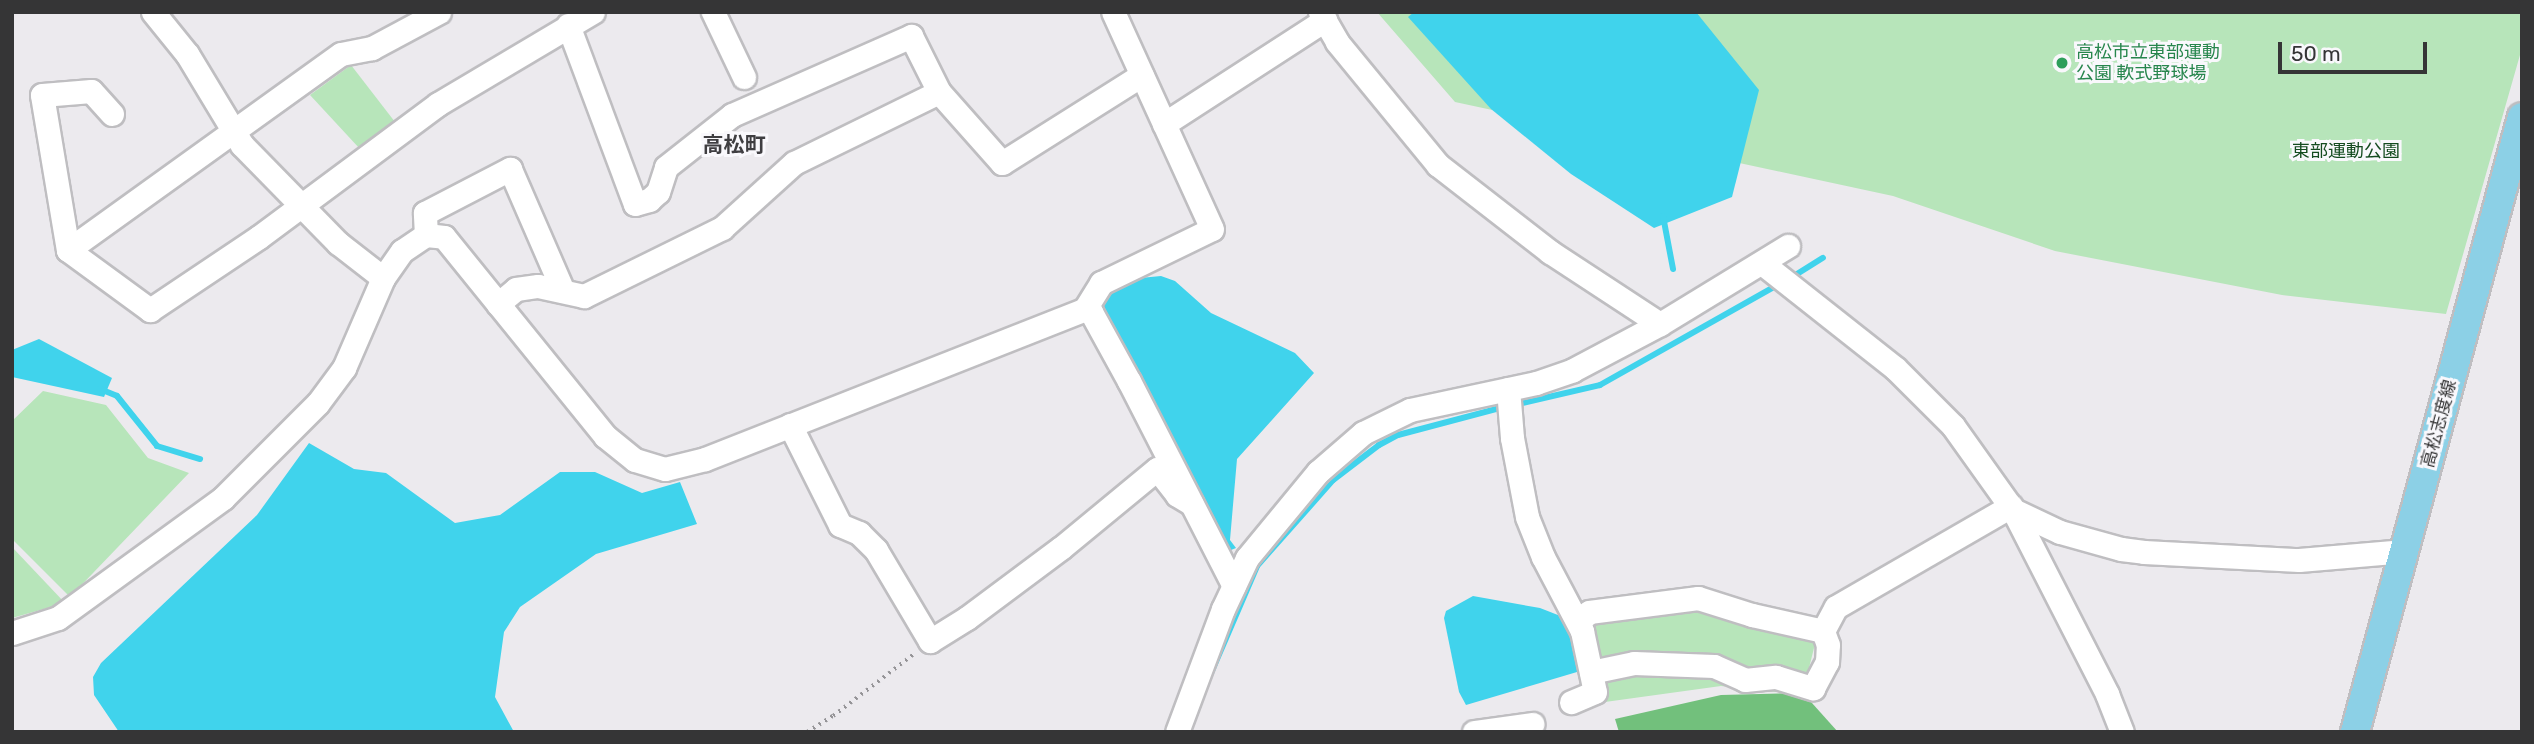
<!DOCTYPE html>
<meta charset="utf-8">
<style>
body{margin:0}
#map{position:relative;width:2534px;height:744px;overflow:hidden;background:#eceaee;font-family:Rubik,"Noto Sans JP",sans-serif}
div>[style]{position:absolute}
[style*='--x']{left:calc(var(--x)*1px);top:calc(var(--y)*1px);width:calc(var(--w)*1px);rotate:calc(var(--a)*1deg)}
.green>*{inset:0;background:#b7e5ba}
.forest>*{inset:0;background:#72c07c}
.water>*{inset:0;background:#40d3ec}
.stream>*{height:6px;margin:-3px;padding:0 3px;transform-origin:3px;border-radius:3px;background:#40d3ec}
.path>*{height:3.5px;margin-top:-1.75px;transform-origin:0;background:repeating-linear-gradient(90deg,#959497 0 2px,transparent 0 7px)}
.roads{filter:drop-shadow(2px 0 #bfbec1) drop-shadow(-2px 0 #bfbec1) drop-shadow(0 2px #bfbec1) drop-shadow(0 -2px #bfbec1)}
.minor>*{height:23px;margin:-11.5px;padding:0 11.5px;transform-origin:11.5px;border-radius:11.5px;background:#fff}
.major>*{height:28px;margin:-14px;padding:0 14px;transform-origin:14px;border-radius:14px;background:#8cd0e6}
.dots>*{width:19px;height:19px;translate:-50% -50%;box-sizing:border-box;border:4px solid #f9f8fc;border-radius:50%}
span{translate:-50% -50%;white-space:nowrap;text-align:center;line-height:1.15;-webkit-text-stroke:6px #f9f8fc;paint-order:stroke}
.leisure-label{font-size:18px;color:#27864d}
.left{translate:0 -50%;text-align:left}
.park-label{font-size:18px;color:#144b1f}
.street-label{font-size:18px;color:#353536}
.quarter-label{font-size:21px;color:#3f3e41;font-weight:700}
.frame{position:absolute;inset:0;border:14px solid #353536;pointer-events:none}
.scale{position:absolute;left:2278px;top:42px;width:149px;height:32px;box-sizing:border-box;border:4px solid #353536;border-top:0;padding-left:9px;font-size:21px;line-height:24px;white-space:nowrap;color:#353536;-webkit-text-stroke:5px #f9f8fc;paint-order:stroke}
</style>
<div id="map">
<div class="green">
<div style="clip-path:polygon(1377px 12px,2522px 12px,2522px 48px,2446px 314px,2282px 295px,2055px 251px,1893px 196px,1455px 102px)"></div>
<div style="clip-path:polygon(351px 65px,395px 122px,360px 149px,310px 95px)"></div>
<div style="clip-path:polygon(43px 391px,106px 405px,148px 458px,189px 473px,70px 597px,12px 539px,12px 421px)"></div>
<div style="clip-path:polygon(12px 547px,65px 603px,12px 618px)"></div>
<div style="clip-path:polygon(1694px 603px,1817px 636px,1807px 676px,1776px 692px,1721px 686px,1605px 702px,1597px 661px,1594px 615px)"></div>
</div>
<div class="forest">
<div style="clip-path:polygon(1803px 693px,1838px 732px,1619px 732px,1615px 719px,1721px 695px)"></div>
</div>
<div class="water">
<div style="clip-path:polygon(1414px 12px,1696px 12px,1759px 90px,1732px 197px,1654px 228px,1571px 174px,1491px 109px,1408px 17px)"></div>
<div style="clip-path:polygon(1161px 276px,1175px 281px,1211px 313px,1295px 353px,1314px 373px,1237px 459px,1230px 540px,1236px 548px,1226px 552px,1104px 314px,1102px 303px,1107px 292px,1130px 279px)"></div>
<div style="clip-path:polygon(39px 339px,112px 378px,104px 397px,12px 377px,12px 350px)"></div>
<div style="clip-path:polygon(309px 443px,354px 469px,386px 473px,455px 523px,500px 515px,560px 472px,595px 472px,642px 493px,680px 482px,697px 524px,596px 554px,520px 607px,504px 632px,495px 697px,514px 732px,119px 732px,94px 695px,93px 677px,101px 663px,257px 515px)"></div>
<div style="clip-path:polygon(1473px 596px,1540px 608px,1563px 617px,1572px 631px,1578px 655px,1577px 672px,1466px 705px,1459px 692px,1444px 618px,1446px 611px)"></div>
</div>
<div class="stream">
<div style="--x:1663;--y:216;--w:54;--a:79.3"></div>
<div style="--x:1789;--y:279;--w:40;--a:-32"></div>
<div style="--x:100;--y:389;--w:18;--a:22"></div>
<div style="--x:117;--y:396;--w:64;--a:51.3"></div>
<div style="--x:157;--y:446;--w:45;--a:16.8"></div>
<div style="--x:1514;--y:405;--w:88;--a:-13.1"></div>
<div style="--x:1600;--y:385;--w:206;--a:-29.4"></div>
<div style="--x:1211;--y:673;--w:116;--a:-66.7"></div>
<div style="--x:1257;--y:566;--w:115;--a:-48.5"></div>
<div style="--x:1333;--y:480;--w:58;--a:-37.3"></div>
<div style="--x:1379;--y:445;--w:21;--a:-28"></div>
<div style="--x:1398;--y:435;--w:110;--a:-14.8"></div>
</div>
<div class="path">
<div style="--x:807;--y:732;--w:31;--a:-32"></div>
<div style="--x:833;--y:716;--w:103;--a:-37.5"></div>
</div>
<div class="roads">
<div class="minor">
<div style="--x:713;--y:12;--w:72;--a:64.5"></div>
<div style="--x:1320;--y:12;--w:34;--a:60"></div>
<div style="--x:1337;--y:42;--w:159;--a:50.6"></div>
<div style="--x:1438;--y:165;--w:142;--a:37.8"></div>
<div style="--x:1550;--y:252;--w:131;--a:33.2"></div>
<div style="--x:568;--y:25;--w:191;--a:69.5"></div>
<div style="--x:635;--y:204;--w:15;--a:-16"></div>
<div style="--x:649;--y:200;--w:12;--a:-42"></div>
<div style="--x:658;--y:192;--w:26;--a:-72"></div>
<div style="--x:666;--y:167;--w:84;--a:-38.2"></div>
<div style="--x:732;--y:115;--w:196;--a:-23.8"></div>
<div style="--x:911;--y:36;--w:63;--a:63.4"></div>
<div style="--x:112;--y:114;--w:31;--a:-132"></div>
<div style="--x:91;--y:91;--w:49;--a:175.3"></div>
<div style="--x:42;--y:95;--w:157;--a:80.5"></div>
<div style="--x:68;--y:250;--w:336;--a:-35.7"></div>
<div style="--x:341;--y:54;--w:32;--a:-11"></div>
<div style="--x:372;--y:48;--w:76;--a:-28.2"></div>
<div style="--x:1164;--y:124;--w:192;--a:-32.9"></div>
<div style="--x:426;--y:235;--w:22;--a:-93"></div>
<div style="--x:425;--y:213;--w:96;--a:-27.4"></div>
<div style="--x:510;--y:169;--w:133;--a:66.5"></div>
<div style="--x:68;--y:250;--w:102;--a:36.2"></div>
<div style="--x:150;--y:310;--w:131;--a:-33.8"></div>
<div style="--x:259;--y:237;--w:223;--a:-36.6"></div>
<div style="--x:438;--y:104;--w:180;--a:-30.7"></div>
<div style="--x:1762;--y:263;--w:169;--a:38.3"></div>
<div style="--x:1895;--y:368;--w:82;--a:45"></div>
<div style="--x:1953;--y:426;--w:103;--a:54.5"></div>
<div style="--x:2013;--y:510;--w:207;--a:62.9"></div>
<div style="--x:2107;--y:694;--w:41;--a:68.5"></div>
<div style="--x:383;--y:278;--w:33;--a:-55"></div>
<div style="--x:402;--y:251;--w:29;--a:-34"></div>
<div style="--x:426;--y:235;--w:18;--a:6"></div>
<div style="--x:444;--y:237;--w:256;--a:51"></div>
<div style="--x:605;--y:436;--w:38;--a:39"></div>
<div style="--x:635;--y:460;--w:31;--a:17"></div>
<div style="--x:665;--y:469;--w:41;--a:-14"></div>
<div style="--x:705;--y:459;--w:409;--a:-21.5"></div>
<div style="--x:1085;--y:309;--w:31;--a:-58"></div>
<div style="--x:1101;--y:283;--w:123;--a:-25.9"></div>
<div style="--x:1212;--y:229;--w:239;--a:-114.5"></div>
<div style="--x:498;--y:304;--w:23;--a:-40"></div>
<div style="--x:516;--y:289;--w:22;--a:-8"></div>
<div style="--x:538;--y:286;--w:47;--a:12.3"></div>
<div style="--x:584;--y:296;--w:154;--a:-26.2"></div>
<div style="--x:722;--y:228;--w:97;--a:-42.1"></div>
<div style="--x:794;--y:163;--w:161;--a:-26.1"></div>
<div style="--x:939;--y:92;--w:95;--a:48.4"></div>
<div style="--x:1002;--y:163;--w:165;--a:-32.2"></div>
<div style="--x:1085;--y:309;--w:7;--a:27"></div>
<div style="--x:1091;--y:312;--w:79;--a:61.2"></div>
<div style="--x:1129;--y:381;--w:230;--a:62.9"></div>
<div style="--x:1508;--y:389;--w:49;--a:85.3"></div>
<div style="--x:1512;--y:438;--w:80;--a:79.2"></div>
<div style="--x:1527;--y:517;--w:43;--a:68.2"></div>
<div style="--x:1543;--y:557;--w:84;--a:62.2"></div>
<div style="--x:1582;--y:631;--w:62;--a:78"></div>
<div style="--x:1595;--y:692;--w:26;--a:157"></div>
<div style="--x:790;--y:425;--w:112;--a:63.4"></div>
<div style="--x:840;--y:525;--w:21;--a:23"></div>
<div style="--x:859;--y:533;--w:24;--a:45"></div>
<div style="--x:876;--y:550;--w:106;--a:59.3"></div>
<div style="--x:930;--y:641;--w:44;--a:-31.9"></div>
<div style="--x:967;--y:618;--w:117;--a:-36.7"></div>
<div style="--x:1061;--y:548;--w:124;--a:-39.5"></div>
<div style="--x:1157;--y:469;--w:33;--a:52"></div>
<div style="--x:1177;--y:495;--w:17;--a:31"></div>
<div style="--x:2013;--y:510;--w:52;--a:25.1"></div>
<div style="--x:2060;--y:532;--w:63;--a:15.6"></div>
<div style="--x:2121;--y:549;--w:23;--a:7"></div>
<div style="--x:2144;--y:552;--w:155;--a:3"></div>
<div style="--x:2299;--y:560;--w:106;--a:-4.9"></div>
<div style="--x:1578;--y:622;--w:15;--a:-42"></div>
<div style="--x:1589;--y:612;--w:110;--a:-7.3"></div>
<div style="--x:1698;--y:598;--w:57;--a:17.5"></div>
<div style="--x:1752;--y:615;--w:73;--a:12.7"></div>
<div style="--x:12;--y:633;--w:48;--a:-18.1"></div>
<div style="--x:58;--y:618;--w:204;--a:-36"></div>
<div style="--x:223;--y:498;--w:134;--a:-45"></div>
<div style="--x:318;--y:403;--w:44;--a:-53.4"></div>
<div style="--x:344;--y:368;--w:98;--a:-66.6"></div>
<div style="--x:383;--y:278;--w:57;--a:-142.1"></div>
<div style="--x:338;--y:243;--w:137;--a:-134.4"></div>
<div style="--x:242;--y:145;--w:106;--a:-121.1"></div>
<div style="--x:187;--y:54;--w:54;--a:-129"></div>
<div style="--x:1591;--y:672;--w:44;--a:-11.8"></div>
<div style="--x:1634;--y:663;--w:80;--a:2.1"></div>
<div style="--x:1714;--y:666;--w:34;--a:24"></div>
<div style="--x:1745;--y:680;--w:31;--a:-6"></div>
<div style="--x:1776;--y:677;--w:39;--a:17"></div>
<div style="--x:1813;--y:688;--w:30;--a:-62"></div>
<div style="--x:1827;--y:662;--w:17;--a:-87"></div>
<div style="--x:1828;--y:645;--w:15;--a:-110"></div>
<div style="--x:1823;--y:631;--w:27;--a:-62"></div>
<div style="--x:1836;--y:607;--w:202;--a:-30"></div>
<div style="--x:1177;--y:732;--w:131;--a:-69.5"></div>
<div style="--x:1223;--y:609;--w:56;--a:-64.8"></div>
<div style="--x:1247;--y:558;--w:112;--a:-50.5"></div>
<div style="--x:1318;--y:472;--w:60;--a:-40.9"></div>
<div style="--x:1363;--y:433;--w:52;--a:-26.1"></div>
<div style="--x:1410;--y:410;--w:129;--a:-12.1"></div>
<div style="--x:1536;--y:383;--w:39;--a:-19"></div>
<div style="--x:1573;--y:370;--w:98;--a:-27.9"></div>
<div style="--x:1660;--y:324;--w:150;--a:-31.4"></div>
<div style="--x:1474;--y:732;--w:59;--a:-7.9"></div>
</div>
<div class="major">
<div style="--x:2355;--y:732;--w:637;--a:-74.81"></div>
</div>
</div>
<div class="dots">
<div style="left:2062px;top:63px;background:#2e9e5b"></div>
</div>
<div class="leisure-label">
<span class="left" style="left:2076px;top:63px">高松市立東部運動<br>公園 軟式野球場</span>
</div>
<div class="park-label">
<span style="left:2346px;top:151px">東部運動公園</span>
</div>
<div class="street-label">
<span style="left:2439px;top:424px;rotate:-75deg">高松志度線</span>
</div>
<div class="quarter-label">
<span style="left:734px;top:145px">高松町</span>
</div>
<div class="frame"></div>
<div class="scale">50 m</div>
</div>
